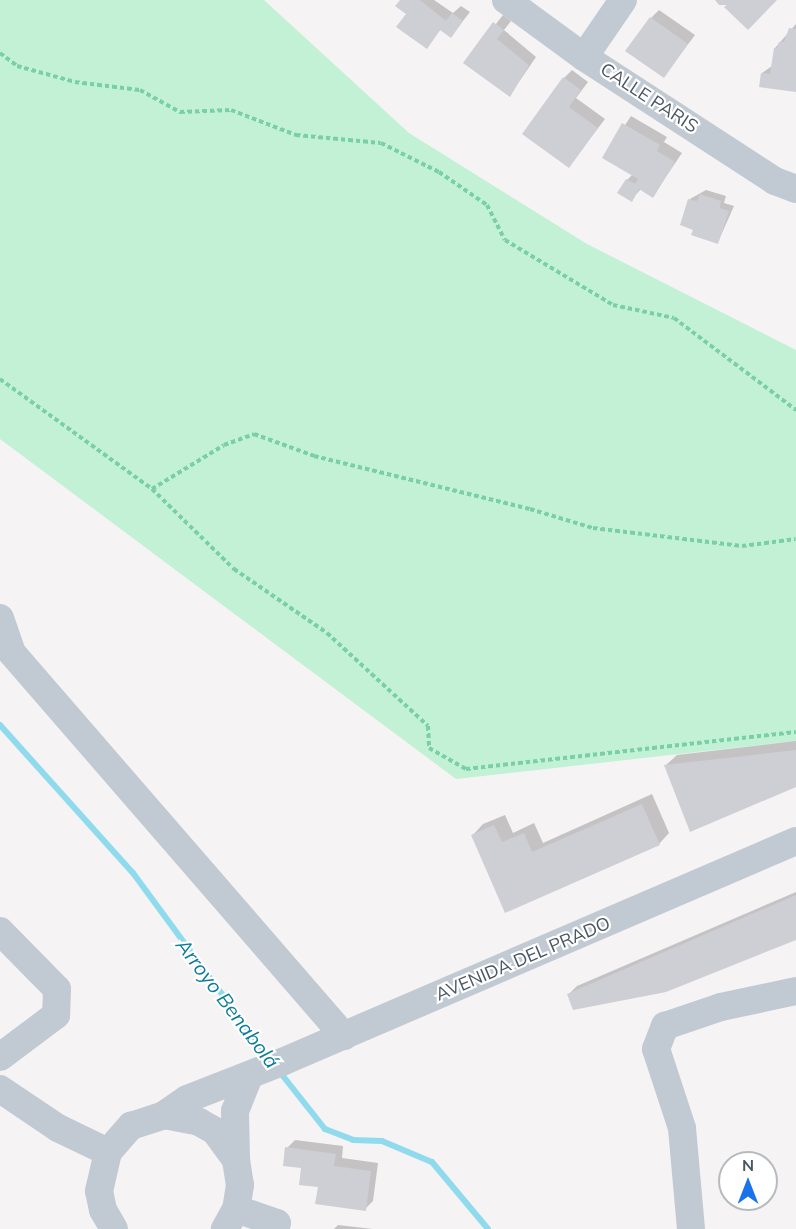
<!DOCTYPE html>
<meta charset="utf-8">
<style>
body{margin:0}
#map{position:relative;width:796px;height:1229px;overflow:hidden;background:#f5f3f3;font-family:Mulish,sans-serif}
div>[style]{position:absolute}
[style*='--x']{left:calc(var(--x)*1px);top:calc(var(--y)*1px);width:calc(var(--w)*1px);rotate:calc(var(--a)*1deg)}
.green>*{inset:0;background:#c3f1d5}
.shadow>*{inset:0;background:#0003}
.stream>*{height:6px;margin:-3px;padding:0 3px;transform-origin:3px;border-radius:3px;background:#90daee}
.building>*{inset:0;background:#cdcfd5}
.path>*{height:4px;margin-top:-2px;transform-origin:0;background:repeating-linear-gradient(90deg,#7ad0a6 0 4.5px,transparent 0 7.5px)}
.minor>*{height:28px;margin:-14px;padding:0 14px;transform-origin:14px;border-radius:14px;background:#c1cad2}
span{translate:-50% -50%;white-space:nowrap;text-align:center;line-height:1.15;-webkit-text-stroke:4.5px #fff;paint-order:stroke}
.street-label{font-size:18px;color:#4a5661}
.water-label{font-size:20px;color:#0c7c9b;font-style:italic}
.north{position:absolute;left:718px;top:1151px;width:60px;height:60px;box-sizing:border-box;background:#fff;border:2px solid #b7bbc0;border-radius:50%;rotate:0deg;font-size:16px;font-weight:700;line-height:24px;text-align:center;color:#4a5661}
.north::after{content:'';display:block;margin:auto;width:21px;height:27px;background:#1a73e8;clip-path:polygon(50% 0,100% 100%,50% 72%,0 100%)}
</style>
<div id="map">
<div class="green">
<div style="clip-path:polygon(0 0,264px 0,409px 133px,587px 244px,796px 350px,796px 741px,456px 779px,0 439px)"></div>
</div>
<div class="shadow">
<div style="clip-path:polygon(402px 0,434px 0,453px 13px,461px 6px,470px 12px,451px 36px,441px 29px,427px 47px)"></div>
<div style="clip-path:polygon(659px 10px,695px 35px,664px 76px,651px 18px)"></div>
<div style="clip-path:polygon(503px 15px,511px 21px,504px 30px,536px 57px,510px 95px,466px 62px)"></div>
<div style="clip-path:polygon(796px 24px,796px 90px,762px 73px,772px 66px,775px 48px)"></div>
<div style="clip-path:polygon(572px 70px,588px 82px,576px 98px,605px 119px,569px 166px,564px 78px)"></div>
<div style="clip-path:polygon(631px 116px,667px 137px,664px 142px,682px 153px,653px 196px,641px 189px,631px 200px,627px 180px,633px 174px,604px 157px)"></div>
<div style="clip-path:polygon(706px 190px,726px 196px,724px 203px,734px 206px,718px 242px,695px 229px,690px 199px)"></div>
<div style="clip-path:polygon(796px 741px,796px 786px,666px 765px,677px 755px)"></div>
<div style="clip-path:polygon(652px 794px,669px 833px,659px 844px,506px 911px,473px 835px,483px 824px,505px 815px,513px 833px,534px 823px,543px 843px)"></div>
<div style="clip-path:polygon(796px 892px,796px 939px,569px 994px,577px 986px)"></div>
<div style="clip-path:polygon(295px 1140px,343px 1146px,342px 1158px,378px 1163px,373px 1201px,365px 1209px,320px 1186px,287px 1148px)"></div>
<div style="clip-path:polygon(338px 1225px,373px 1229px,334px 1229px)"></div>
</div>
<div class="stream">
<div style="--x:0;--y:725;--w:199;--a:48.1"></div>
<div style="--x:133;--y:873;--w:230;--a:53.7"></div>
<div style="--x:279;--y:1071;--w:74;--a:51.6"></div>
<div style="--x:325;--y:1129;--w:30;--a:21"></div>
<div style="--x:353;--y:1140;--w:29;--a:2"></div>
<div style="--x:382;--y:1141;--w:54;--a:22.8"></div>
<div style="--x:432;--y:1162;--w:87;--a:50.1"></div>
</div>
<div class="building">
<div style="clip-path:polygon(400px 0,420px 0,446px 21px,452px 13px,463px 21px,451px 38px,440px 30px,427px 49px,396px 27px,406px 14px,395px 6px)"></div>
<div style="clip-path:polygon(715px 0,777px 0,748px 30px,724px 7px,727px 5px,719px 5px)"></div>
<div style="clip-path:polygon(650px 17px,688px 44px,664px 78px,625px 51px)"></div>
<div style="clip-path:polygon(493px 22px,504px 30px,497px 39px,529px 65px,510px 97px,463px 63px)"></div>
<div style="clip-path:polygon(789px 28px,796px 29px,796px 92px,759px 87px,761px 73px,770px 74px,774px 48px,777px 48px,779px 42px,784px 42px)"></div>
<div style="clip-path:polygon(563px 77px,581px 90px,569px 107px,598px 128px,569px 168px,522px 134px)"></div>
<div style="clip-path:polygon(622px 123px,660px 145px,657px 151px,675px 162px,653px 198px,639px 189px,632px 202px,617px 193px,626px 179px,635px 184px,638px 179px,602px 158px)"></div>
<div style="clip-path:polygon(700px 194px,721px 201px,720px 208px,729px 211px,718px 244px,691px 235px,693px 230px,680px 225px,688px 199px,697px 201px)"></div>
<div style="clip-path:polygon(796px 750px,796px 787px,690px 832px,664px 765px)"></div>
<div style="clip-path:polygon(642px 804px,660px 845px,505px 913px,471px 835px,494px 825px,502px 842px,524px 833px,532px 852px)"></div>
<div style="clip-path:polygon(796px 895px,796px 940px,666px 992px,573px 1010px,567px 994px)"></div>
<div style="clip-path:polygon(285px 1147px,336px 1154px,334px 1166px,371px 1171px,366px 1211px,315px 1204px,318px 1187px,299px 1185px,301px 1168px,283px 1166px)"></div>
</div>
<div class="path">
<div style="--x:0;--y:53;--w:21;--a:37"></div>
<div style="--x:17;--y:66;--w:60;--a:15.4"></div>
<div style="--x:75;--y:82;--w:65;--a:7"></div>
<div style="--x:140;--y:90;--w:46;--a:28.8"></div>
<div style="--x:180;--y:112;--w:51;--a:-2.2"></div>
<div style="--x:231;--y:110;--w:70;--a:21"></div>
<div style="--x:296;--y:135;--w:85;--a:5.4"></div>
<div style="--x:381;--y:143;--w:65;--a:26.6"></div>
<div style="--x:439;--y:172;--w:58;--a:34.5"></div>
<div style="--x:487;--y:205;--w:39;--a:63"></div>
<div style="--x:505;--y:240;--w:126;--a:31"></div>
<div style="--x:613;--y:305;--w:62;--a:12"></div>
<div style="--x:674;--y:318;--w:153;--a:37"></div>
<div style="--x:0;--y:379;--w:188;--a:35.9"></div>
<div style="--x:152;--y:489;--w:115;--a:44.3"></div>
<div style="--x:234;--y:569;--w:113;--a:34.5"></div>
<div style="--x:327;--y:633;--w:137;--a:42.6"></div>
<div style="--x:428;--y:726;--w:22;--a:87"></div>
<div style="--x:429;--y:748;--w:43;--a:29.6"></div>
<div style="--x:466;--y:769;--w:332;--a:-6.4"></div>
<div style="--x:152;--y:489;--w:84;--a:-31.4"></div>
<div style="--x:224;--y:445;--w:32;--a:-20"></div>
<div style="--x:254;--y:434;--w:64;--a:20.1"></div>
<div style="--x:314;--y:456;--w:222;--a:13.8"></div>
<div style="--x:530;--y:509;--w:66;--a:16.8"></div>
<div style="--x:593;--y:528;--w:150;--a:6.9"></div>
<div style="--x:742;--y:546;--w:54;--a:-7.4"></div>
</div>
<div class="minor">
<div style="--x:506;--y:0;--w:97;--a:36.2"></div>
<div style="--x:584;--y:57;--w:228;--a:33"></div>
<div style="--x:775;--y:181;--w:22;--a:21"></div>
<div style="--x:584;--y:57;--w:69;--a:-55.6"></div>
<div style="--x:0;--y:618;--w:37;--a:71"></div>
<div style="--x:12;--y:653;--w:507;--a:49.08"></div>
<div style="--x:0;--y:931;--w:81;--a:45.5"></div>
<div style="--x:57;--y:989;--w:26;--a:92"></div>
<div style="--x:56;--y:1015;--w:70;--a:143.1"></div>
<div style="--x:0;--y:1089;--w:70;--a:33.9"></div>
<div style="--x:58;--y:1128;--w:55;--a:25.6"></div>
<div style="--x:164;--y:1115;--w:28;--a:-35"></div>
<div style="--x:187;--y:1099;--w:102;--a:-21.3"></div>
<div style="--x:282;--y:1062;--w:559;--a:-23.27"></div>
<div style="--x:236;--y:1160;--w:49;--a:-91.2"></div>
<div style="--x:235;--y:1111;--w:38;--a:-68"></div>
<div style="--x:236;--y:1209;--w:43;--a:18.9"></div>
<div style="--x:277;--y:1223;--w:6;--a:108"></div>
<div style="--x:114;--y:1229;--w:22;--a:-120"></div>
<div style="--x:103;--y:1210;--w:19;--a:-102"></div>
<div style="--x:99;--y:1191;--w:40;--a:-77"></div>
<div style="--x:108;--y:1152;--w:35;--a:-49"></div>
<div style="--x:131;--y:1126;--w:35;--a:-18"></div>
<div style="--x:164;--y:1115;--w:36;--a:11"></div>
<div style="--x:199;--y:1122;--w:18;--a:29"></div>
<div style="--x:215;--y:1131;--w:36;--a:54"></div>
<div style="--x:236;--y:1160;--w:25;--a:81"></div>
<div style="--x:240;--y:1185;--w:24;--a:99"></div>
<div style="--x:236;--y:1209;--w:23;--a:119"></div>
<div style="--x:691;--y:1229;--w:101;--a:-95.1"></div>
<div style="--x:682;--y:1128;--w:83;--a:-108.2"></div>
<div style="--x:656;--y:1049;--w:25;--a:-69"></div>
<div style="--x:665;--y:1026;--w:59;--a:-18.7"></div>
<div style="--x:721;--y:1007;--w:77;--a:-12"></div>
</div>
<div class="street-label">
<span style="left:649px;top:98px;rotate:33deg">CALLE PARIS</span>
<span style="left:523px;top:959px;rotate:-23deg">AVENIDA DEL PRADO</span>
</div>
<div class="water-label">
<span style="left:228px;top:1003px;rotate:53deg">Arroyo Benabolá</span>
</div>
<div class="north">N</div>
</div>
